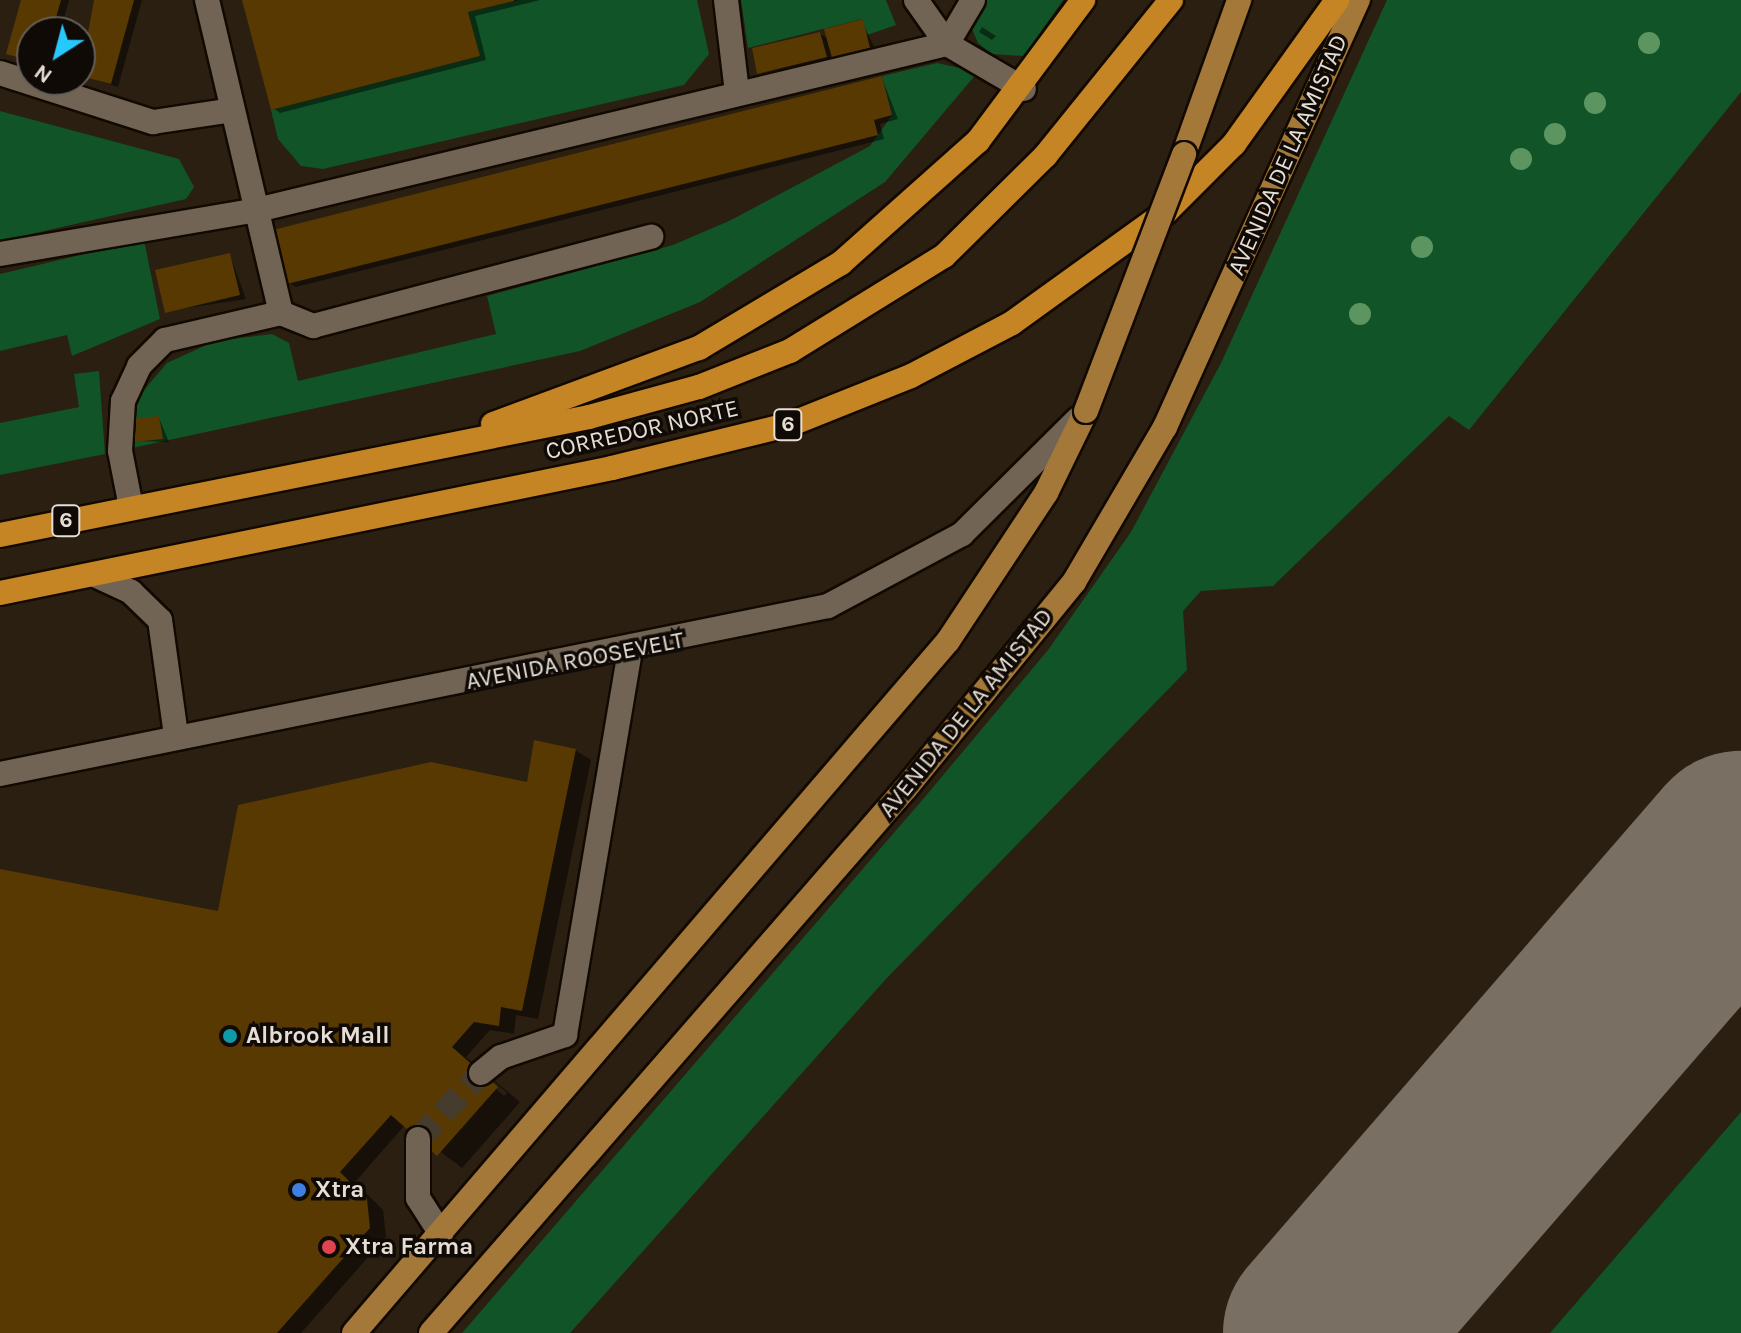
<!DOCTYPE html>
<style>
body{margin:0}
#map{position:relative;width:1741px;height:1333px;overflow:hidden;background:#2a1f11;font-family:Karla,sans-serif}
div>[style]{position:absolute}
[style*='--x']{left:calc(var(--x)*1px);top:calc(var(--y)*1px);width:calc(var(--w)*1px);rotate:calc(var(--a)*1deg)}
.green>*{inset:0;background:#115427}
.shadow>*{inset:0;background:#0007}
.runway>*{height:202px;margin:-101px;padding:0 101px;transform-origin:101px;border-radius:101px;background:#796f63}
.building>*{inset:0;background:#583902}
.minor-tunnel>*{height:24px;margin-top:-12px;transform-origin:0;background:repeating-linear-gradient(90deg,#463c2e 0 24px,transparent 0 36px)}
.roads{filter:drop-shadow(2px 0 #120901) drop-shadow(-2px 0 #120901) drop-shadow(0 2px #120901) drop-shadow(0 -2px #120901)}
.minor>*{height:24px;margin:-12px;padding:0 12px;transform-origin:12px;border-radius:12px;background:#716455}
.major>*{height:24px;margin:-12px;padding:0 12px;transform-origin:12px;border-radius:12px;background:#a37838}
.highway>*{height:24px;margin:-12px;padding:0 12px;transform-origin:12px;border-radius:12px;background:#c58524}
.bridges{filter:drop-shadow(2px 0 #120901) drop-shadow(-2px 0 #120901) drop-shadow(0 2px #120901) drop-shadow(0 -2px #120901)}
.major-bridge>*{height:24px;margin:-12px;padding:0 12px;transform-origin:12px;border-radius:12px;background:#a37838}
.trees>*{width:22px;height:22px;margin:-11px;border-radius:50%;background:#5c955f}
.dots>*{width:22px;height:22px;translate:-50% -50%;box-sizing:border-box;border:4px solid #0f0a05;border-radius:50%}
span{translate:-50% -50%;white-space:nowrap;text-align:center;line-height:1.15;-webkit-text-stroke:7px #0f0a05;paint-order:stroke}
.shield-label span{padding:2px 6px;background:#0f0a05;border:2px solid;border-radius:6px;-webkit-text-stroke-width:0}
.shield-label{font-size:22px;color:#e6ded5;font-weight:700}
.street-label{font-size:24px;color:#e6ded5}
.poi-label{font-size:24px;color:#e6ded5;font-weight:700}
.left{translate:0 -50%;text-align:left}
.north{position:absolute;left:16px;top:16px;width:80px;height:80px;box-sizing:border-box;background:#0f0a05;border:2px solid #655f58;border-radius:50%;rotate:216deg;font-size:22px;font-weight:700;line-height:32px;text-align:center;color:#e6ded5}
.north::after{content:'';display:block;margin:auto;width:28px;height:36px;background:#25c9fe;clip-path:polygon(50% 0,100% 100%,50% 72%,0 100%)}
</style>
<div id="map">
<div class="green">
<div style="clip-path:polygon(519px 0,697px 0,709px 54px,684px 85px,323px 169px,301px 166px,278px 139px,271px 110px,480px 56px,468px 12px)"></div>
<div style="clip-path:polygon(741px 0,886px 0,896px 25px,867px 35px,862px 19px,748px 48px)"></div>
<div style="clip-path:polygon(986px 0,1063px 0,1024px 56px,992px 54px,978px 43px,971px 27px)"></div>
<div style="clip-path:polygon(1387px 0,1741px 0,1741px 92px,1469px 430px,1449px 416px,1273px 586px,1201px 591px,1183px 611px,1187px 670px,885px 980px,570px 1333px,462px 1333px,924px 798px,1048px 650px,1131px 532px,1221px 363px)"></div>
<div style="clip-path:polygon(937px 63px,978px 72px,885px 182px,700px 302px,580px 351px,132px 448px,137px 398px,167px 363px,215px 341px,272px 334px,289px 343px,298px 381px,496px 334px,487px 296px,673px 245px,729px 221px,870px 146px,892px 115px,882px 76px)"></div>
<div style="clip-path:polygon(0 111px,179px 159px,194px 187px,186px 199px,0 241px)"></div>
<div style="clip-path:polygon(144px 240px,160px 319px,72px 356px,67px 335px,0 351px,0 274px)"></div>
<div style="clip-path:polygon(99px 371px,105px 454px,0 475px,0 423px,79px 407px,74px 374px)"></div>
<div style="clip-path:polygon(1741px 1112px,1741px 1333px,1550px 1333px)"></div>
</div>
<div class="shadow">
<div style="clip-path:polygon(23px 0,69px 0,60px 32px,32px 32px,32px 62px,8px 53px)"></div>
<div style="clip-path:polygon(96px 0,142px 0,118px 87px,80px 75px)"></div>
<div style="clip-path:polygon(244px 0,540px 0,475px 16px,486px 60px,280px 113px,273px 108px)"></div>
<div style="clip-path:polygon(862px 21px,876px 51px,759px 73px,820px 34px,829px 39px)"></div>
<div style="clip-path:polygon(982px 27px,996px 36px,992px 40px,979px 32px)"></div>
<div style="clip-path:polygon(882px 78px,898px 119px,880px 124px,884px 139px,296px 287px,289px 283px)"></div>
<div style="clip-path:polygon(230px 255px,246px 299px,167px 311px)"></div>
<div style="clip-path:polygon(159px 418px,169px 442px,136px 441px)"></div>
<div style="clip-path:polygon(evenodd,575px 750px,591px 760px,538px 1019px,516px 1015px,514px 1034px,490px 1030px,466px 1057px,520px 1102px,462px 1168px,405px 1125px,355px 1182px,383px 1210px,386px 1237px,301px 1333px,0 1333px,0 871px,219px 913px,529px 785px,575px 750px,471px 1061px,507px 1093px,504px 1096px,471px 1067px,471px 1061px)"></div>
</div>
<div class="runway">
<div style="--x:1324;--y:1333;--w:637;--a:-49.08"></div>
</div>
<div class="building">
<div style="clip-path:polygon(21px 0,61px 0,52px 32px,32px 32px,32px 61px,6px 54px)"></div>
<div style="clip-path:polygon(94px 0,134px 0,111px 84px,80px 76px)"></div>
<div style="clip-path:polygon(242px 0,514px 0,514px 1px,468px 12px,480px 56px,271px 110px)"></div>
<div style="clip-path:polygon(863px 19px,870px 48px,832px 58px,824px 29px)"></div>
<div style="clip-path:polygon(820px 32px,827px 57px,757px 74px,752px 48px)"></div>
<div style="clip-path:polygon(882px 76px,892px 115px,874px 120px,878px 135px,287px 284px,273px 230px)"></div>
<div style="clip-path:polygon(230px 253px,240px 295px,165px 313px,155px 270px)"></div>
<div style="clip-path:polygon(159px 416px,163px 439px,134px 442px,132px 419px)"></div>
<div style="clip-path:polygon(534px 740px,576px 749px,522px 1011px,501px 1007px,499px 1026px,474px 1022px,452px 1047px,498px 1087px,437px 1156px,391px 1115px,340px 1172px,367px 1199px,370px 1228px,277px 1333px,0 1333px,0 869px,218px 911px,238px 805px,431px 762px,527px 782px)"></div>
</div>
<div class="minor-tunnel">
<div style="--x:418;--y:1139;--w:91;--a:-46.3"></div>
</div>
<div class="roads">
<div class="minor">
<div style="--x:726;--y:0;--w:93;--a:83.2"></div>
<div style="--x:916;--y:0;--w:54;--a:54.8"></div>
<div style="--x:947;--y:44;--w:51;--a:-59.4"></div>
<div style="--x:0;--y:73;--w:161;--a:17.8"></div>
<div style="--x:153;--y:122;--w:80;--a:-8.6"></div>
<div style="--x:0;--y:254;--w:261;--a:-9.7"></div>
<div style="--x:257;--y:210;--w:710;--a:-13.53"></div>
<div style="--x:947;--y:44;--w:89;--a:30.3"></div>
<div style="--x:281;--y:313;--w:35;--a:22"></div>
<div style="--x:313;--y:326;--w:350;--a:-14.8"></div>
<div style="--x:131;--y:507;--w:57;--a:-101.1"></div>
<div style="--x:120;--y:451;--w:50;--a:-86.6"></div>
<div style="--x:123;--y:401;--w:38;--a:-65"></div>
<div style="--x:139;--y:366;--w:37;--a:-45"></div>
<div style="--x:165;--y:340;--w:119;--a:-13.1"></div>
<div style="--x:281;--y:313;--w:322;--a:-103.3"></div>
<div style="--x:95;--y:575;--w:40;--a:25"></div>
<div style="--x:131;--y:592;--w:40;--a:44"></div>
<div style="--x:160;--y:620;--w:116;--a:82.1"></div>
<div style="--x:0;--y:774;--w:845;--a:-11.47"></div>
<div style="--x:828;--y:606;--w:152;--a:-28.2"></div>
<div style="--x:962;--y:534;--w:163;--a:-44.8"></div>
<div style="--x:481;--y:1073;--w:26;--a:-39"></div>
<div style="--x:501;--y:1057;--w:68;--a:-19"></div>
<div style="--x:565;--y:1035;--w:389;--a:-80.4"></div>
<div style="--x:418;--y:1139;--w:59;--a:90"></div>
<div style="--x:418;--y:1198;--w:43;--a:57.4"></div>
</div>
<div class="major">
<div style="--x:1184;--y:154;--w:164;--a:-70.3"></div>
<div style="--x:354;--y:1333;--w:912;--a:-49.36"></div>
<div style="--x:948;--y:641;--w:178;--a:-56.5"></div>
<div style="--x:1046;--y:493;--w:91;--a:-64"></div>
<div style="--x:431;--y:1333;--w:723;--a:-48.93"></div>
<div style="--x:906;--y:788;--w:266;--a:-50.8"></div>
<div style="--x:1074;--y:582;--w:180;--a:-59.6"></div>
<div style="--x:1165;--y:427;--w:469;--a:-65.7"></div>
</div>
<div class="highway">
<div style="--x:493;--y:424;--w:220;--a:-20.3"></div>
<div style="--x:699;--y:348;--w:165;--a:-30.9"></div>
<div style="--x:841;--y:263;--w:183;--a:-41.7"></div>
<div style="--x:978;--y:141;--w:176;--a:-53.3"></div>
<div style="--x:0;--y:535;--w:601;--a:-11.33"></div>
<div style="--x:589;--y:417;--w:114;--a:-15.3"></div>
<div style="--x:699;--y:387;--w:98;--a:-21.6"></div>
<div style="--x:790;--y:351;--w:181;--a:-31.7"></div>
<div style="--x:944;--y:256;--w:144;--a:-44.7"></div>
<div style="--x:1046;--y:155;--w:199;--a:-51.1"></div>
<div style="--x:0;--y:593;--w:625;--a:-11.54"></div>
<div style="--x:612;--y:468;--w:184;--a:-13.8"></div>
<div style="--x:791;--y:424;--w:129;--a:-21.8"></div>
<div style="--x:911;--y:376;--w:114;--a:-27.7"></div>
<div style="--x:1012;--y:323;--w:190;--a:-35.8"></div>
<div style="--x:1166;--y:212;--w:96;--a:-45"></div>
<div style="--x:1234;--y:144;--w:177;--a:-54.4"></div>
</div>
</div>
<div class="bridges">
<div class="major-bridge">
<div style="--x:1086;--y:411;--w:275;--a:-69.1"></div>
</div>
</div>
<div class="trees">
<div style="left:1649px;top:43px"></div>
<div style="left:1595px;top:103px"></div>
<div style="left:1555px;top:134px"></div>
<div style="left:1521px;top:159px"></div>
<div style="left:1422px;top:247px"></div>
<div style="left:1360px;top:314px"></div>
</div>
<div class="dots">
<div style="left:230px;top:1036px;background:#0f9aa8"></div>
<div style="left:299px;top:1190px;background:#3f7fe0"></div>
<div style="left:329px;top:1247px;background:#e0444e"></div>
</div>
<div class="shield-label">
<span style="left:788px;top:425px">6</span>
<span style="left:66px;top:521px">6</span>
</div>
<div class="street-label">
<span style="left:1288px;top:155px;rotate:-66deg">AVENIDA DE LA AMISTAD</span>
<span style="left:642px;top:430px;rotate:-13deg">CORREDOR NORTE</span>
<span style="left:575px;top:661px;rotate:-11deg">AVENIDA ROOSEVELT</span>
<span style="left:966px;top:713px;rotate:-51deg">AVENIDA DE LA AMISTAD</span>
</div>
<div class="poi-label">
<span class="left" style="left:246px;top:1036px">Albrook Mall</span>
<span class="left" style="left:315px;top:1190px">Xtra</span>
<span class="left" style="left:345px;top:1247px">Xtra Farma</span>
</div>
<div class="north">N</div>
</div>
